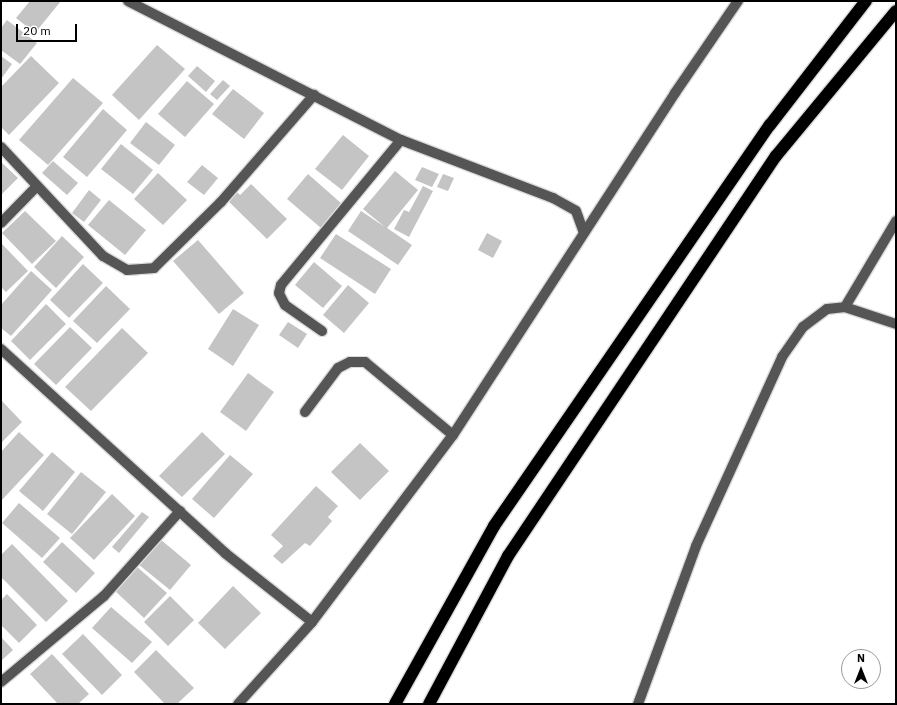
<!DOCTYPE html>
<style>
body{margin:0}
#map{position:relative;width:897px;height:705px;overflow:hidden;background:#fff;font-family:"IBM Plex Sans",sans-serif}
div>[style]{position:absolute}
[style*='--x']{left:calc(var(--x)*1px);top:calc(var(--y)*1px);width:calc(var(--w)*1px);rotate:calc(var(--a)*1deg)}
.building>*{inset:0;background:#c4c4c4}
.roads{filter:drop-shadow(1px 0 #dbdbdb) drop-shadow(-1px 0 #dbdbdb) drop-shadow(0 1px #dbdbdb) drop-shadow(0 -1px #dbdbdb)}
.minor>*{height:10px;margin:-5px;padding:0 5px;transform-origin:5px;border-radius:5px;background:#555}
.highway>*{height:12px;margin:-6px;padding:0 6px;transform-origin:6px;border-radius:6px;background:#000}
span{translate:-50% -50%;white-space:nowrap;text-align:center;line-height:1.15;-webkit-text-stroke:3px #fff;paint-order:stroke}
.frame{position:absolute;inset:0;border:2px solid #000;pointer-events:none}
.north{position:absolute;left:841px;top:649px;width:40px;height:40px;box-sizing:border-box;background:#fff;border:1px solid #999;border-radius:50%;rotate:0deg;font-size:11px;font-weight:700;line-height:16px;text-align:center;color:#000}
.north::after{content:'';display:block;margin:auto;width:14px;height:18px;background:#000;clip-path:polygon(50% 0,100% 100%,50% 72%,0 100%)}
.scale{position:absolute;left:16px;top:24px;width:61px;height:18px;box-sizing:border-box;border:2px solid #000;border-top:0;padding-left:5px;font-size:12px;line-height:14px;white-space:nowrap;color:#000;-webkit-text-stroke:3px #fff;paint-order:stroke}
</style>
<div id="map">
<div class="building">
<div style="clip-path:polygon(30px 1px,61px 1px,35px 33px,16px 18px)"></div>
<div style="clip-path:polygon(7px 20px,37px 43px,20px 64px,1px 50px,1px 28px)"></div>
<div style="clip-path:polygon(157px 45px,185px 69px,139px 120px,112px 95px)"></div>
<div style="clip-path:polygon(1px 56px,12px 64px,1px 79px)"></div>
<div style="clip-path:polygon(31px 56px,59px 83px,9px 135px,1px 127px,1px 87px)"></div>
<div style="clip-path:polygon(197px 66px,215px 81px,206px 92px,188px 76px)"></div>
<div style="clip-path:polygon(73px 78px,103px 103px,48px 165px,19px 140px)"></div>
<div style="clip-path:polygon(223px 80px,230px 86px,217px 100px,210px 94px)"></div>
<div style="clip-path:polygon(187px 81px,214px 104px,185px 137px,158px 114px)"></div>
<div style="clip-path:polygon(233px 89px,264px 113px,244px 139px,212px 114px)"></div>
<div style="clip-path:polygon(103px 109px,127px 130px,87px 177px,63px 157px)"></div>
<div style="clip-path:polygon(146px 122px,175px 145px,159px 165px,130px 143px)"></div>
<div style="clip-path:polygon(343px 135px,369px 156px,342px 190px,315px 169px)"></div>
<div style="clip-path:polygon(121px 144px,153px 170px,133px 194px,101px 169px)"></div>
<div style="clip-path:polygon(53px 161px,78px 183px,67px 195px,42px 173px)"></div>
<div style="clip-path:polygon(1px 162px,18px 178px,1px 195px)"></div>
<div style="clip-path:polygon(202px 165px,218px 178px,204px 195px,187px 182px)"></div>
<div style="clip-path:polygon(422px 167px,439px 174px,432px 187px,415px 180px)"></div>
<div style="clip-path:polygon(395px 171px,418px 190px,387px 228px,412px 245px,398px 265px,348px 231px,361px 211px,385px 227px,363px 209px)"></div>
<div style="clip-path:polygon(158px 173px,187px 200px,163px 225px,134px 199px)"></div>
<div style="clip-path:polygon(308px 174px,342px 204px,321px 228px,287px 199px)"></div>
<div style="clip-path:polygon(443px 174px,454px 178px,448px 191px,437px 187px)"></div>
<div style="clip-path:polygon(251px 184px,287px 219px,267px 239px,222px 195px,231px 186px,240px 195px)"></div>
<div style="clip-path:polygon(423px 186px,433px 191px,409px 237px,394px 229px,404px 210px,409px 212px)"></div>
<div style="clip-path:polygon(89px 190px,101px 200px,84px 222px,72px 213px)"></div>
<div style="clip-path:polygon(109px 200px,146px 230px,125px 255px,88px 225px)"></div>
<div style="clip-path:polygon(25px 211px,56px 241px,32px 264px,2px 233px)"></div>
<div style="clip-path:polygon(487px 233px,502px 241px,493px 258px,478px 250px)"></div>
<div style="clip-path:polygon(336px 234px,391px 269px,375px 294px,320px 258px)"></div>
<div style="clip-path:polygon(62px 236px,84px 257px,56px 288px,34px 267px)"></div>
<div style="clip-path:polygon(198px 240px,244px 293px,219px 314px,173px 261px)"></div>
<div style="clip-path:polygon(1px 243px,28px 271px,6px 292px,1px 287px)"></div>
<div style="clip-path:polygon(314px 262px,342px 286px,323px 308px,295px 285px)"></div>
<div style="clip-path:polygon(83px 264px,103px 283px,69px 318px,50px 300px)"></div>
<div style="clip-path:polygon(31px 271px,52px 290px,11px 336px,1px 328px,1px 305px)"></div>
<div style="clip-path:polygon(348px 285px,369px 303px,344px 333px,323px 315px)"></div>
<div style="clip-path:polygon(106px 286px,130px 309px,97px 343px,73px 321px)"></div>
<div style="clip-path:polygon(46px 304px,66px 324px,30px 360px,11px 341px)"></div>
<div style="clip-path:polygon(233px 309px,259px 325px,233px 366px,208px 349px)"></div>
<div style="clip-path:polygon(288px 322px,307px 334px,298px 348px,279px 335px)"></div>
<div style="clip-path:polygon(70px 327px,92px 348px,56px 385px,34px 364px)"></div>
<div style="clip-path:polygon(122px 328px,148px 353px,91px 411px,65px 387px)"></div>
<div style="clip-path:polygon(248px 373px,274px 392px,246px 431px,220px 412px)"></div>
<div style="clip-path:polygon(1px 400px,22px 422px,1px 443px)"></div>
<div style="clip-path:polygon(19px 432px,44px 455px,1px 501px,1px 452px)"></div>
<div style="clip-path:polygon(202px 432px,225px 454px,182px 497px,159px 476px)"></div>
<div style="clip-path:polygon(360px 443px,389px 471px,360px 500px,331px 472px)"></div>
<div style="clip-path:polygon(52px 452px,75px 472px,43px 511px,19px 491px)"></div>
<div style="clip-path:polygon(230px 455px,253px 474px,214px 518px,192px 499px)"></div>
<div style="clip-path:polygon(81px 472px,106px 492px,72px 534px,47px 514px)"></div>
<div style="clip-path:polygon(316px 486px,338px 506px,328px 517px,332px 521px,310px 546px,305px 543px,282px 564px,273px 556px,283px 546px,271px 535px)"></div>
<div style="clip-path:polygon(112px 494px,135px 516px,94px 560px,70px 538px)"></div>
<div style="clip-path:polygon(19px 503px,60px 538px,42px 558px,2px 523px)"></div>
<div style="clip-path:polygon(142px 512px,149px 517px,119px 553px,112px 547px)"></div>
<div style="clip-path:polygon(160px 539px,191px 565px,170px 590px,138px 564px)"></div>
<div style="clip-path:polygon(62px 542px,95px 573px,76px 593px,43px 562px)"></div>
<div style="clip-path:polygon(12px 544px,68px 601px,46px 622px,1px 577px,1px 555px)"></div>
<div style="clip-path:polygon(136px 566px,167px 593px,144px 618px,114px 590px)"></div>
<div style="clip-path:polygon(233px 586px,261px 613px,225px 649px,198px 623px)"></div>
<div style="clip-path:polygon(7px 594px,37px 625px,19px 643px,1px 625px,1px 600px)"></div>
<div style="clip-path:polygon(170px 596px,194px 620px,168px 646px,144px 622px)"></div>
<div style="clip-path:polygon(111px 607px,152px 642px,132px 663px,92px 628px)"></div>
<div style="clip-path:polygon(83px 634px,122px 675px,102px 695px,62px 654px)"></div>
<div style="clip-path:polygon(1px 637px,13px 650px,1px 661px)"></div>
<div style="clip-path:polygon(156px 650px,194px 688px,177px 704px,165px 704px,134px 672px)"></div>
<div style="clip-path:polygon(52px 654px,89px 694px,78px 704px,58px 704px,30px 674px)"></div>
</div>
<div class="roads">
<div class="minor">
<div style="--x:128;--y:1;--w:306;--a:27"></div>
<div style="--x:401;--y:140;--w:163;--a:20.9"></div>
<div style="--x:553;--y:198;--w:26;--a:29"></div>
<div style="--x:576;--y:211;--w:23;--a:70"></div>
<div style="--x:1;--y:147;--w:149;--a:46.9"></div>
<div style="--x:103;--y:256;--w:28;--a:30"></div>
<div style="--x:127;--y:270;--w:27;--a:-4"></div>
<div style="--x:154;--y:268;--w:94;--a:-44.6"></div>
<div style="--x:221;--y:202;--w:142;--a:-49"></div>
<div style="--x:1;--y:223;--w:50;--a:-45.8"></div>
<div style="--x:845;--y:307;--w:100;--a:-59.3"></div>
<div style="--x:322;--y:331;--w:45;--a:-144.9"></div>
<div style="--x:285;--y:305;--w:13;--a:-117"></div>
<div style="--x:279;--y:293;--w:8;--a:-76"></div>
<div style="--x:281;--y:285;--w:188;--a:-50.4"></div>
<div style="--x:1;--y:349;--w:303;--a:42.3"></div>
<div style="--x:225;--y:553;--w:111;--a:38.4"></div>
<div style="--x:305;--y:412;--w:55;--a:-53.1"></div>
<div style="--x:338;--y:368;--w:13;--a:-27"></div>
<div style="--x:350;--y:362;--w:15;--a:0"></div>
<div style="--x:365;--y:362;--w:114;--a:39.7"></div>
<div style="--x:1;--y:682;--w:134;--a:-39.9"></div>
<div style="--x:104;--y:596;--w:114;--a:-48.2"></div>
<div style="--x:238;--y:704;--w:110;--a:-47.9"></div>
<div style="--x:312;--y:622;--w:234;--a:-53"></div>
<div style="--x:453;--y:435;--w:408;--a:-57"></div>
<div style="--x:675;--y:93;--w:112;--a:-55.6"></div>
<div style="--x:638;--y:704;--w:168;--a:-69.8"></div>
<div style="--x:696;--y:546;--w:208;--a:-65.5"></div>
<div style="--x:782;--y:357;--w:37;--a:-55"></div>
<div style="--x:803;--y:327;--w:30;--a:-37"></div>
<div style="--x:827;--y:309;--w:18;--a:-6"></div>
<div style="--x:845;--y:307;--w:54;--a:18.4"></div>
</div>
<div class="highway">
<div style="--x:395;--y:704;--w:204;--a:-60.9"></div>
<div style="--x:494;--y:526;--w:487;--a:-55.5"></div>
<div style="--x:770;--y:125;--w:157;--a:-52.3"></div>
<div style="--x:429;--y:704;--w:168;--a:-61.9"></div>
<div style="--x:508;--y:556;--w:481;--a:-56.2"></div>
<div style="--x:776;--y:156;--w:188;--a:-50.4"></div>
</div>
</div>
<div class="frame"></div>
<div class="north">N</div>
<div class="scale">20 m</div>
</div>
